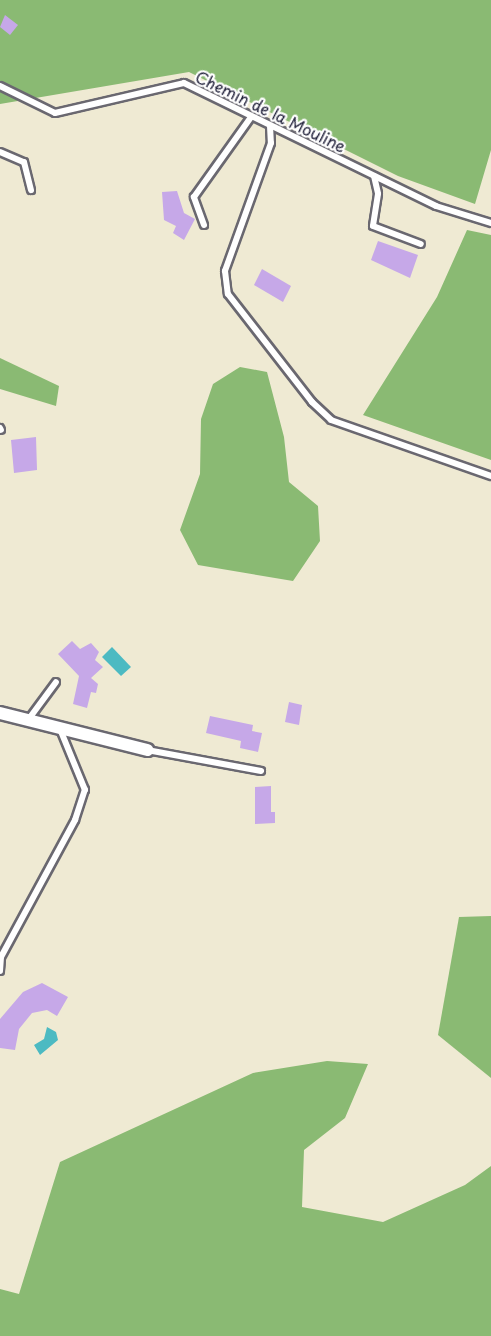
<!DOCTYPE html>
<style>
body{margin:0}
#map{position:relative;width:491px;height:1336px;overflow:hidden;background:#efead3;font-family:"Playpen Sans",sans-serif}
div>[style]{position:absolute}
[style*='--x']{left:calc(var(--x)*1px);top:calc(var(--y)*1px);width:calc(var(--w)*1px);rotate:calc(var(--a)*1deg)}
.forest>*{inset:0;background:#8aba73}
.water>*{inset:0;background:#4cbac2}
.building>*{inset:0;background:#c6a8e8}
.roads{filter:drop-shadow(2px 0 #6a6870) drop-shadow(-2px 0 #6a6870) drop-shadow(0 2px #6a6870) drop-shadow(0 -2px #6a6870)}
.lane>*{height:6px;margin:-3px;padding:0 3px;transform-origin:3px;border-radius:3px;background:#fff}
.street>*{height:12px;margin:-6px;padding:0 6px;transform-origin:6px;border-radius:6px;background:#fff}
span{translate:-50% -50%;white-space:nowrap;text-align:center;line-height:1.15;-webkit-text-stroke:4.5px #fff;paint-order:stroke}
.street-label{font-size:16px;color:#22223b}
</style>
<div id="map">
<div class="forest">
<div style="clip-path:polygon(0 0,491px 0,491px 150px,475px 204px,398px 176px,189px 72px,0 104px)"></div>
<div style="clip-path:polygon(467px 230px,491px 235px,491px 460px,363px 415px,437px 297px)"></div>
<div style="clip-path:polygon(0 358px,59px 386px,56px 406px,0 389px)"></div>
<div style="clip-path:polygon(240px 367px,267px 372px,284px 437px,289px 482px,318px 506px,320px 541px,293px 581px,198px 565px,180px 530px,200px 474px,201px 419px,213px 384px)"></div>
<div style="clip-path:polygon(491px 916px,491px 1078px,438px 1035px,459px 917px)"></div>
<div style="clip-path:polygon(327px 1061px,368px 1064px,345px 1118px,304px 1150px,302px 1207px,383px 1222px,465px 1185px,491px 1166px,491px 1336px,0 1336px,0 1289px,19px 1294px,60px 1162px,253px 1073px)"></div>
</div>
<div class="water">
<div style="clip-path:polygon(112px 647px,131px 667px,121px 676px,102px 657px)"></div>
<div style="clip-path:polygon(47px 1027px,56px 1032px,58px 1040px,40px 1055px,34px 1045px,44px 1039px)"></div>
</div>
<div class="building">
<div style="clip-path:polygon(5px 15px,18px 25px,10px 35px,0 27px)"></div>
<div style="clip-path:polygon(177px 191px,184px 213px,195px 219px,184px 240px,173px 233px,176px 226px,164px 220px,162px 192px)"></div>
<div style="clip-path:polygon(378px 241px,418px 255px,410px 278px,371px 260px)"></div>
<div style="clip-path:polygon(262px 269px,291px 286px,283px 302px,254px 285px)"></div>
<div style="clip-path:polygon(36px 437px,37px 470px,14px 473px,11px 440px)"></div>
<div style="clip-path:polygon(72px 641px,80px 649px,91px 643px,99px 652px,95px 660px,103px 667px,91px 678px,98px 684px,96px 693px,91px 692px,87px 708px,73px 704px,79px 676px,58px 654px)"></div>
<div style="clip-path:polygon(289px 702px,302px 705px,299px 725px,285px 722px)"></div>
<div style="clip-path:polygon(210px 716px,253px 725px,252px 731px,262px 733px,258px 752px,240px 748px,241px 741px,206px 733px)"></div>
<div style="clip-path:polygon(271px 786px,271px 812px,275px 812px,275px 823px,255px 824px,255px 787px)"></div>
<div style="clip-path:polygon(42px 983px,68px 997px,57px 1016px,47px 1010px,32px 1013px,19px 1029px,15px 1050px,0 1048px,0 1019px,23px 992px)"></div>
</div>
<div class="roads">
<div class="lane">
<div style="--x:0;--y:86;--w:61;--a:26.1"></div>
<div style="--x:55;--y:113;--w:132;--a:-13.1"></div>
<div style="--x:184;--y:83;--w:280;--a:26"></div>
<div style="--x:436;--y:206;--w:58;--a:17.2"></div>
<div style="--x:270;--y:126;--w:17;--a:87"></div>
<div style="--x:271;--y:143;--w:136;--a:109.8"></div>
<div style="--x:225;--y:271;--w:23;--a:83"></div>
<div style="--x:228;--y:294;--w:137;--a:52.1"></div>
<div style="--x:312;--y:402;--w:26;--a:43"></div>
<div style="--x:331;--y:420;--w:170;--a:19.3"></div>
<div style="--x:0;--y:152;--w:26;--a:23"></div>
<div style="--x:24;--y:162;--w:29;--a:76"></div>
<div style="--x:374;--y:176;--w:18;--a:77"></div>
<div style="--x:378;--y:194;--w:32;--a:99"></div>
<div style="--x:373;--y:226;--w:51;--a:20.6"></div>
<div style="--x:204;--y:225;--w:30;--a:-110"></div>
<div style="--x:194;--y:197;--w:98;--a:-54.5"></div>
<div style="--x:0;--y:428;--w:2;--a:63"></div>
<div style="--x:28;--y:720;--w:47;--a:-53.6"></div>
<div style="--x:147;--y:750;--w:116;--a:10.4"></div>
<div style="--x:0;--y:971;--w:14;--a:-86"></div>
<div style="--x:1;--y:957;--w:156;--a:-61.6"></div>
<div style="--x:75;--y:820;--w:32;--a:-72"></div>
<div style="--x:85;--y:790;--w:66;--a:-112.3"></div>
</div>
<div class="street">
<div style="--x:0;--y:713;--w:152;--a:14.1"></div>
</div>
</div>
<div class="street-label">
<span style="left:271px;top:111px;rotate:26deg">Chemin de la Mouline</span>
</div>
</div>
